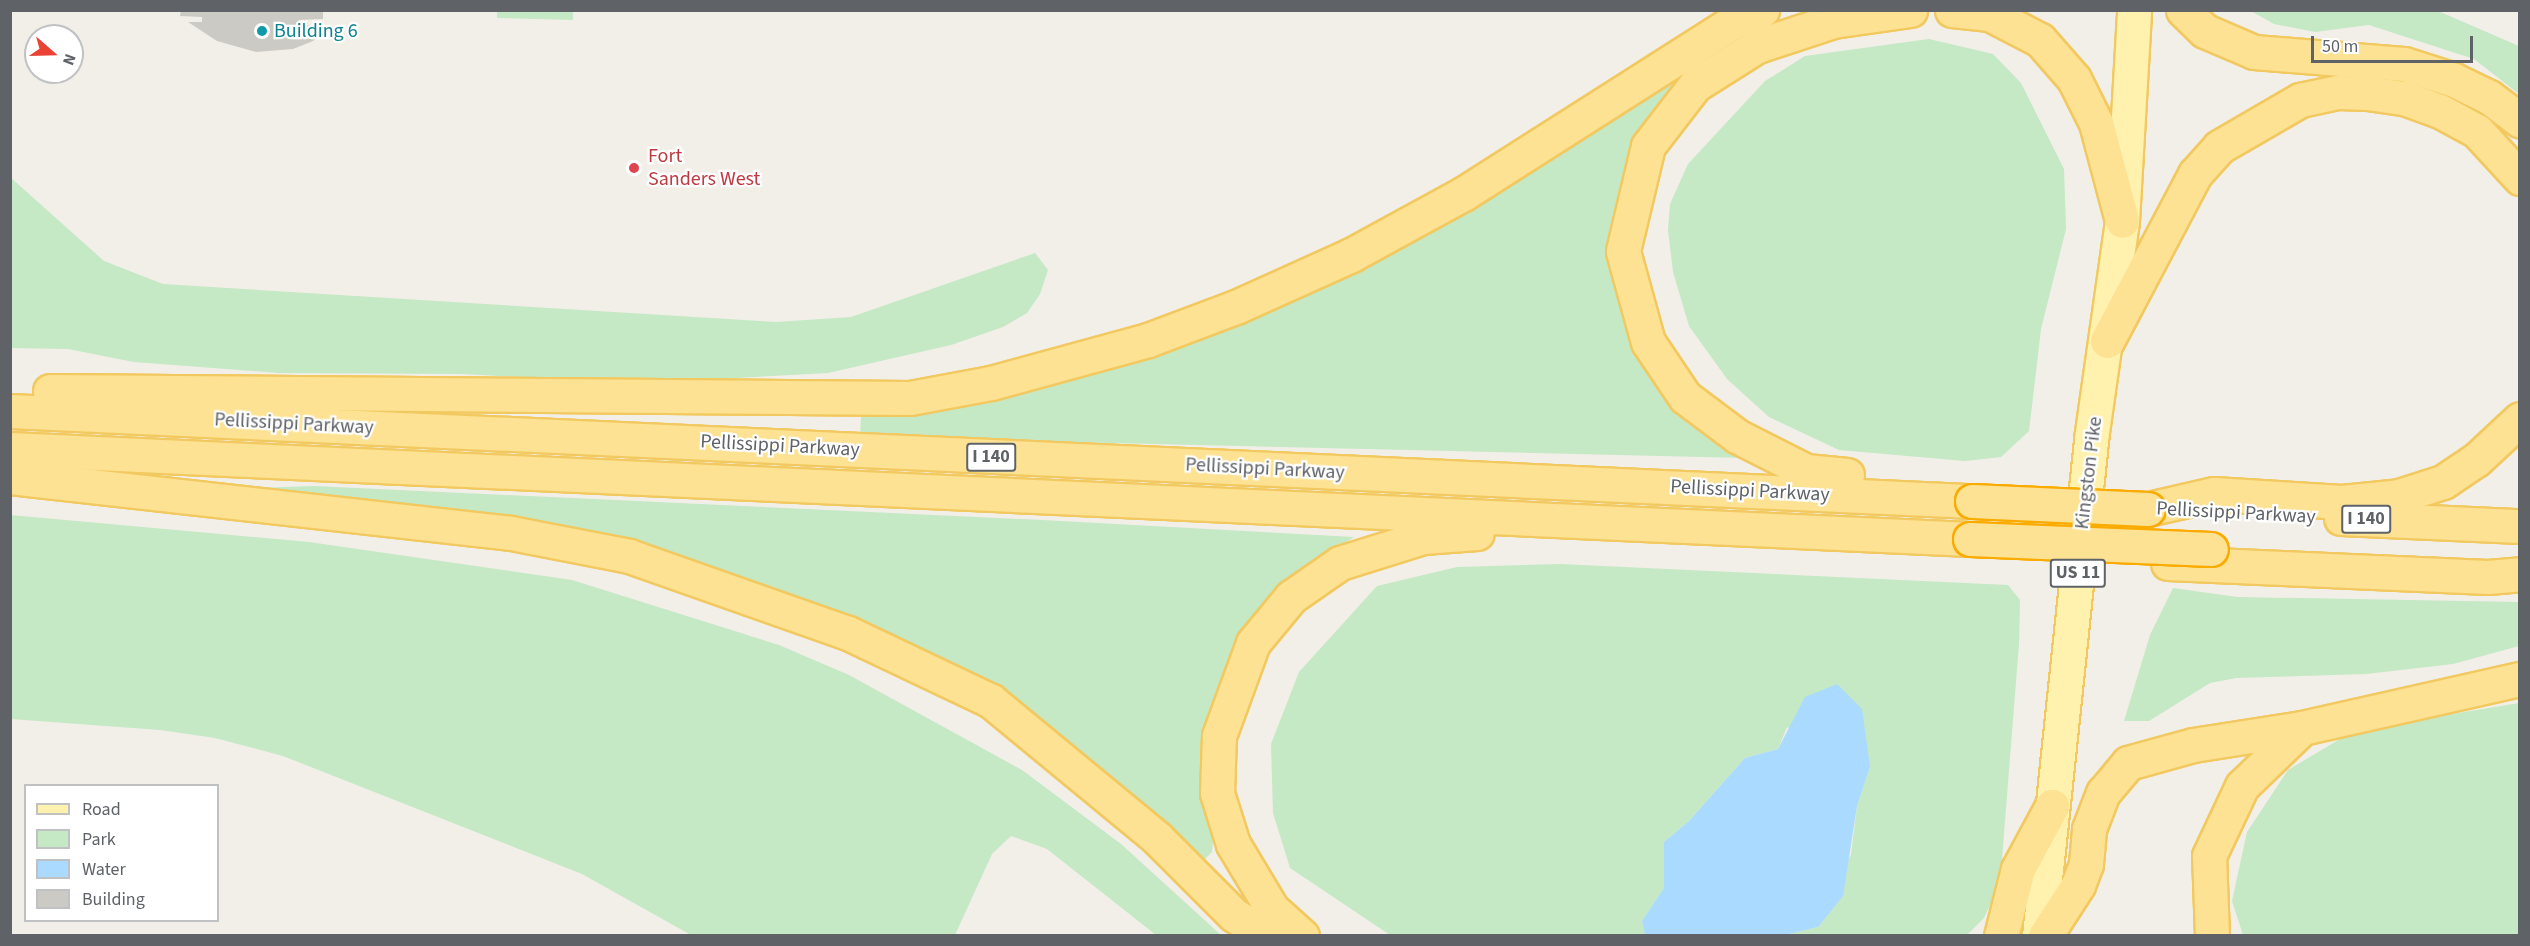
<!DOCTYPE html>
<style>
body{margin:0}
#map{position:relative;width:2530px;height:946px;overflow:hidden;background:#f1efe8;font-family:"Source Sans 3",sans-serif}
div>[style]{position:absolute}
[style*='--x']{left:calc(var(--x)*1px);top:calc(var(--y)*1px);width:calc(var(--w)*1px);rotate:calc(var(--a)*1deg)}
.green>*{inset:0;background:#c5e8c5}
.water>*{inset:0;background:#aadaff}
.building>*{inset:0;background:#cccac5}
.roads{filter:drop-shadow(2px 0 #f2c960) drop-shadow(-2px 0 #f2c960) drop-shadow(0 2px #f2c960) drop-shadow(0 -2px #f2c960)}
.primary>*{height:33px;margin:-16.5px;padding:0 16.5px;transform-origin:16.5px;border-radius:16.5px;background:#fff2af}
.motorway>*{height:33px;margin:-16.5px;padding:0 16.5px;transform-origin:16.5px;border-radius:16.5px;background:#fde293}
.bridges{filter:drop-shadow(2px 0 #f9ab00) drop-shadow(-2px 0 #f9ab00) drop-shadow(0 2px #f9ab00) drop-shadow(0 -2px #f9ab00)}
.motorway-bridge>*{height:33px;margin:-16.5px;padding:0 16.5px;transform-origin:16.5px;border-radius:16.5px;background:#fde293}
.dots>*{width:16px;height:16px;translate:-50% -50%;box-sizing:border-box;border:3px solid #fff;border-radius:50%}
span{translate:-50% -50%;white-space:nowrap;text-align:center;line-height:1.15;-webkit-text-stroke:4.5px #fff;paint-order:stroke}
.shield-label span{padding:2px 4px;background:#fff;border:2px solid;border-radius:4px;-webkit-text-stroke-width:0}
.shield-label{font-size:18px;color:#5f6368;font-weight:700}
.culture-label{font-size:20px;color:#0d838f}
.left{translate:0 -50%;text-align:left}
.health-label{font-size:20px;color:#be3a42}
.street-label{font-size:20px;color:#5f6368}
.frame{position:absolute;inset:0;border:12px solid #5f6368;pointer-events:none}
.legend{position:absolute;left:24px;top:784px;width:195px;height:138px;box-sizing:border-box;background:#fff;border:2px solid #bfc1c3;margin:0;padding:8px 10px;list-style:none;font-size:18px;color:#5f6368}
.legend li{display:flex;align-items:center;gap:12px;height:30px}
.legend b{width:30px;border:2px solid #bfc1c3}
.north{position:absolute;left:24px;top:24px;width:60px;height:60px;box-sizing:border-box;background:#fff;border:2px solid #bfc1c3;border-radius:50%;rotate:110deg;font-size:16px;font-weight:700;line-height:24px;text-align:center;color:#5f6368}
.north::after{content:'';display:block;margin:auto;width:21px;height:27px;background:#ea4335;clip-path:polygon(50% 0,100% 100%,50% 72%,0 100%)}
.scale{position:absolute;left:2311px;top:36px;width:162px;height:27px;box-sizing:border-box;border:3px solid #5f6368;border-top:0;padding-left:8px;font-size:18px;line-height:21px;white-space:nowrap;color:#5f6368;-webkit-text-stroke:4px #fff;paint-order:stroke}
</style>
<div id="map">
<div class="green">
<div style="clip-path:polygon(497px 11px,573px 11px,573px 20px,497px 18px)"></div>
<div style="clip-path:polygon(2251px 11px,2438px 11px,2519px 46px,2519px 94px,2474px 59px,2369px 25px,2315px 32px,2274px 24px)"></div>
<div style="clip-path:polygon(1929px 39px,1993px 54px,2021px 83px,2064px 169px,2066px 229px,2041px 329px,2029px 431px,2001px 457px,1965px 461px,1839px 450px,1769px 417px,1727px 379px,1689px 326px,1673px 272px,1668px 230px,1670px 204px,1688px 164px,1765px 81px,1805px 56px)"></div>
<div style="clip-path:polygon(1713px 53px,1633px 161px,1634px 315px,1745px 458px,860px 437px,861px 417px,992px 394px,1191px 340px,1360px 269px,1505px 187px)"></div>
<div style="clip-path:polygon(10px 177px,104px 261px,163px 284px,776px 322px,851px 317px,1035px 253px,1048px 270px,1040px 294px,1027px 313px,1003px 327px,951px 345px,828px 373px,640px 383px,462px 374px,279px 373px,134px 362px,68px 349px,11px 348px)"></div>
<div style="clip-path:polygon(314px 486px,1042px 520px,1354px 537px,1279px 588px,1210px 729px,1213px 841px,1212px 852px,1204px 860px,979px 689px,676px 563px,263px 497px,257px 488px)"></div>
<div style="clip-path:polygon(10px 515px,309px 542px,572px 580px,779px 645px,849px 675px,1022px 770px,1121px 844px,1221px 935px,1156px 935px,1047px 849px,1011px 836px,992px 854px,955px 935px,691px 935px,582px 874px,283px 756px,215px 738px,160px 730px,11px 719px)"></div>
<div style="clip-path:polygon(1560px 564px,2008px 585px,2020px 600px,2019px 644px,2000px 884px,1984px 918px,1967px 935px,1785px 935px,1818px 927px,1851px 854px,1857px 806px,1870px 767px,1787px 727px,1778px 749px,1745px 758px,1689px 821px,1664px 842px,1664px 888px,1642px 921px,1645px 935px,1390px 935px,1290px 868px,1273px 813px,1271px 744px,1299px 672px,1377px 586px,1457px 567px)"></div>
<div style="clip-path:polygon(2173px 588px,2237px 597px,2519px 602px,2519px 646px,2453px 664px,2366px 674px,2236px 678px,2210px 683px,2149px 721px,2124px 721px,2150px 635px)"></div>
<div style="clip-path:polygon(2519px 703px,2519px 935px,2243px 935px,2232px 901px,2247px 832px,2288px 770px,2355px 730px)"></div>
</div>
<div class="water">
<div style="clip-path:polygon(1837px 684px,1862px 709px,1870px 767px,1857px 806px,1843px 896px,1818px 927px,1785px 935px,1645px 935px,1642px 921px,1664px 888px,1664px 842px,1689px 821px,1745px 758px,1778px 749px,1805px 697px)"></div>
</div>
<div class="building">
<div style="clip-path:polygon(181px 10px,323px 10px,323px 19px,299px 20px,299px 25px,331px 26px,313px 41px,293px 49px,256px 52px,217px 41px,188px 22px,202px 22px,202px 17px,180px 16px)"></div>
</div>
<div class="roads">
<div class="primary">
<div style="--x:2039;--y:936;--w:500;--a:-84"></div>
<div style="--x:2091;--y:439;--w:220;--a:-81.9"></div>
<div style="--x:2122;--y:221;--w:211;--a:-86.7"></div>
</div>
<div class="motorway">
<div style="--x:1952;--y:10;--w:38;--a:6"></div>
<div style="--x:1990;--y:14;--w:56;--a:27.5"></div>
<div style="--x:2040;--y:40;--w:52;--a:48.9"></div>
<div style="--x:2074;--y:79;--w:49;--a:63.4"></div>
<div style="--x:2096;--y:123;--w:101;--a:75.1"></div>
<div style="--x:2183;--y:10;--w:30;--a:44"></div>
<div style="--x:2205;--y:31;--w:53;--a:23.2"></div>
<div style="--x:2254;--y:52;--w:150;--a:4.6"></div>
<div style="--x:2404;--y:64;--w:52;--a:17.7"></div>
<div style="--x:2454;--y:80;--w:39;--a:26"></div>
<div style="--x:2489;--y:97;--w:39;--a:37"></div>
<div style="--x:2107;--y:341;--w:189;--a:-62.2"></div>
<div style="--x:2195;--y:174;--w:36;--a:-48"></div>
<div style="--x:2219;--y:147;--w:94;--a:-30.1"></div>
<div style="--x:2300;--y:100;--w:39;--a:-12"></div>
<div style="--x:2338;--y:92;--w:29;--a:2"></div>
<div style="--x:2367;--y:93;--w:37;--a:8"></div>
<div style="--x:2404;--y:98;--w:38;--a:20"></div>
<div style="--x:2440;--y:111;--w:42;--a:28.4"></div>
<div style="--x:2477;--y:131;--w:64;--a:47.5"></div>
<div style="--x:50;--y:391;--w:860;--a:0.47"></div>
<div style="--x:910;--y:398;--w:82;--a:-10.5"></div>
<div style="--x:991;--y:383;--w:163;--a:-15.3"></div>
<div style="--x:1148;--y:340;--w:94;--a:-20.6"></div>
<div style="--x:1236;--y:307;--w:126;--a:-24.3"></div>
<div style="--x:1351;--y:255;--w:128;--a:-28.6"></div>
<div style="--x:1463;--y:194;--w:318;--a:-32.5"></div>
<div style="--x:1731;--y:23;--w:34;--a:-23"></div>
<div style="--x:10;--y:411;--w:1964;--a:2.63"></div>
<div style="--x:10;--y:449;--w:1962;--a:2.63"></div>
<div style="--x:1847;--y:475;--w:41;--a:-174.4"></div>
<div style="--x:1806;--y:471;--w:77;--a:-153.1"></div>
<div style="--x:1737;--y:436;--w:65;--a:-143.1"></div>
<div style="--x:1685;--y:397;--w:66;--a:-123.9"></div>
<div style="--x:1648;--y:342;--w:94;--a:-105.4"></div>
<div style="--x:1623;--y:251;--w:108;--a:-76.6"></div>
<div style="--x:1648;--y:146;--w:77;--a:-52.4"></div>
<div style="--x:1695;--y:85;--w:73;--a:-32.2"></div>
<div style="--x:1757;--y:46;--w:80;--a:-18.2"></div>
<div style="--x:1833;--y:21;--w:78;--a:-8.1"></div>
<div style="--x:10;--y:477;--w:504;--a:6.38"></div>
<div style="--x:511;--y:533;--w:120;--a:11"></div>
<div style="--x:629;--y:556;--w:232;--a:19.4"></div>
<div style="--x:848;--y:633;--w:158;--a:25.4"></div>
<div style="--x:991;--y:701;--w:215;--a:39.5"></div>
<div style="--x:1157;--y:838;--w:109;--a:45"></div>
<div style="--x:1234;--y:915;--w:39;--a:32"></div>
<div style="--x:2148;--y:509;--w:68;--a:-12.8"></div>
<div style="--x:2214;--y:494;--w:128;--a:3.6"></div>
<div style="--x:2342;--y:502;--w:57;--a:-6"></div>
<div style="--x:2399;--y:496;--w:46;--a:-17.7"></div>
<div style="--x:2443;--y:482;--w:40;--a:-34"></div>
<div style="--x:2476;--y:460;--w:60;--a:-43"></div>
<div style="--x:2341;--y:518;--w:179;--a:2.6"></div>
<div style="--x:2168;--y:563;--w:320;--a:2.5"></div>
<div style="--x:2488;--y:577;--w:32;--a:-5"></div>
<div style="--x:1302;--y:936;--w:40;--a:-138"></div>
<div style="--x:1272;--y:909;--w:76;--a:-121"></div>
<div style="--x:1233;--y:844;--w:53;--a:-107.4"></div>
<div style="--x:1217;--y:793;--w:57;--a:-88"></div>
<div style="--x:1219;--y:736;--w:99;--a:-69.9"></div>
<div style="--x:1253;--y:643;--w:60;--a:-50.4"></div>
<div style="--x:1291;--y:597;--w:60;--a:-34.8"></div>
<div style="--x:1340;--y:563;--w:87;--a:-17.4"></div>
<div style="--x:1423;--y:537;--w:54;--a:-4.2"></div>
<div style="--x:2001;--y:936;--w:69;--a:-75.8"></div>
<div style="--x:2018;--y:869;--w:72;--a:-61.6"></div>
<div style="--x:2045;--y:936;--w:61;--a:-57.1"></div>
<div style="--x:2078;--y:885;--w:22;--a:-69"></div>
<div style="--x:2086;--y:864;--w:35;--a:-85"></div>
<div style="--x:2089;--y:829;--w:39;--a:-69"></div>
<div style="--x:2103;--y:793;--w:39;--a:-50"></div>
<div style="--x:2128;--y:763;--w:67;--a:-15.5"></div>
<div style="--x:2193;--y:745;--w:110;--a:-8.9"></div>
<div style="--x:2302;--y:728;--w:223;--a:-12.7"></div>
<div style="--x:2212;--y:936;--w:80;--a:-92.1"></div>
<div style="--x:2209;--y:856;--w:77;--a:-64.8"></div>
<div style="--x:2242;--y:786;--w:83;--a:-44"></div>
</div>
</div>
<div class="bridges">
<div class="motorway-bridge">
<div style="--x:1972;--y:501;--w:176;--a:2.6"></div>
<div style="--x:1970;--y:539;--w:241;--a:2.4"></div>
</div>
</div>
<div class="dots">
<div style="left:262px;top:31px;background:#0f9aa8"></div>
<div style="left:634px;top:168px;background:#e0444e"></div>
</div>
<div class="shield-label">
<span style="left:991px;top:457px">I 140</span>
<span style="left:2366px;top:519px">I 140</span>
<span style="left:2078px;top:573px">US 11</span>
</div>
<div class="culture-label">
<span class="left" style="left:274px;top:31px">Building 6</span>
</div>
<div class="health-label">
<span class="left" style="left:648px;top:168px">Fort<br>Sanders West</span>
</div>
<div class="street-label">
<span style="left:294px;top:424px;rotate:3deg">Pellissippi Parkway</span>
<span style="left:780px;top:446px;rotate:3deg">Pellissippi Parkway</span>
<span style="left:1265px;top:469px;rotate:3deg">Pellissippi Parkway</span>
<span style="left:2089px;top:473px;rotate:-83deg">Kingston Pike</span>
<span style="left:1750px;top:491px;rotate:3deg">Pellissippi Parkway</span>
<span style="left:2236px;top:513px;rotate:3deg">Pellissippi Parkway</span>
</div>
<div class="frame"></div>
<ul class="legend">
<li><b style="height:8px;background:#fff2af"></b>Road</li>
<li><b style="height:16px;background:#c5e8c5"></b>Park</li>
<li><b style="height:16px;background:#aadaff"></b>Water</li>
<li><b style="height:16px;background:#cccac5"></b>Building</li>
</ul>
<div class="north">N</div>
<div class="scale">50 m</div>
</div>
